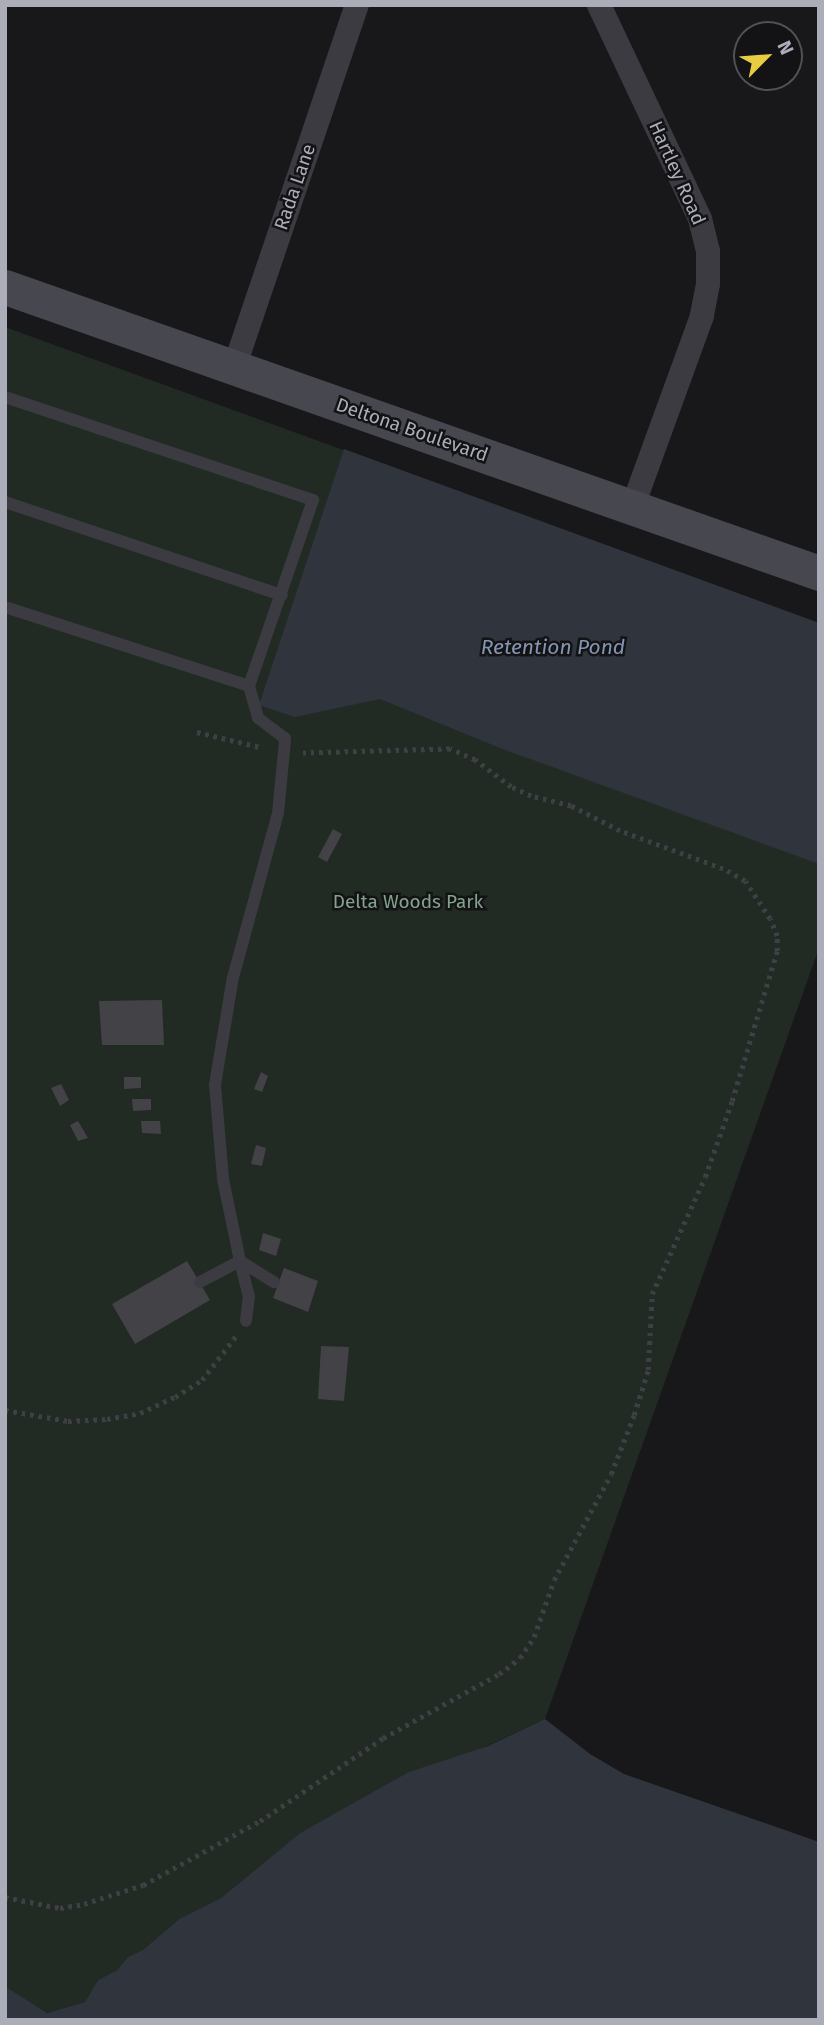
<!DOCTYPE html>
<style>
body{margin:0}
#map{position:relative;width:824px;height:2025px;overflow:hidden;background:#18181a;font-family:"Fira Sans",sans-serif}
div>[style]{position:absolute}
[style*='--x']{left:calc(var(--x)*1px);top:calc(var(--y)*1px);width:calc(var(--w)*1px);rotate:calc(var(--a)*1deg)}
.green>*{inset:0;background:#222a24}
.water>*{inset:0;background:#2f343d}
.building>*{inset:0;background:#434247}
.path>*{height:4.5px;margin-top:-2.25px;transform-origin:0;background:repeating-linear-gradient(90deg,#3f4046 0 3.5px,transparent 0 8.5px)}
.service>*{height:12px;margin:-6px;padding:0 6px;transform-origin:6px;border-radius:6px;background:#3b3b41}
.minor>*{height:24px;margin:-12px;padding:0 12px;transform-origin:12px;border-radius:12px;background:#3b3b41}
.secondary>*{height:35px;margin:-17.5px;padding:0 17.5px;transform-origin:17.5px;border-radius:17.5px;background:#47484f}
span{translate:-50% -50%;white-space:nowrap;text-align:center;line-height:1.15;-webkit-text-stroke:5px #131315;paint-order:stroke}
.street-label{font-size:19px;color:#abadb9}
.park-label{font-size:19px;color:#83a38b}
.water-label{font-size:21px;color:#8495b2;font-style:italic}
.frame{position:absolute;inset:0;border:7px solid #abadb9;pointer-events:none}
.north{position:absolute;left:733px;top:21px;width:70px;height:70px;box-sizing:border-box;background:#131315;border:2px solid #505157;border-radius:50%;rotate:65deg;font-size:19px;font-weight:700;line-height:28px;text-align:center;color:#abadb9}
.north::after{content:'';display:block;margin:auto;width:24px;height:32px;background:#e8cc42;clip-path:polygon(50% 0,100% 100%,50% 72%,0 100%)}
</style>
<div id="map">
<div class="green">
<div style="clip-path:polygon(5px 327px,819px 623px,819px 948px,545px 1719px,300px 1833px,221px 1898px,179px 1919px,144px 1949px,128px 1957px,117px 1970px,98px 1980px,85px 2002px,47px 2013px,5px 1986px)"></div>
</div>
<div class="water">
<div style="clip-path:polygon(344px 449px,819px 623px,819px 864px,500px 748px,380px 699px,295px 717px,259px 705px)"></div>
<div style="clip-path:polygon(545px 1719px,590px 1754px,624px 1774px,819px 1842px,819px 2020px,5px 2020px,5px 1986px,47px 2013px,85px 2002px,98px 1980px,117px 1970px,128px 1957px,144px 1949px,179px 1919px,221px 1898px,300px 1833px,409px 1772px,488px 1746px)"></div>
</div>
<div class="building">
<div style="clip-path:polygon(333px 829px,342px 834px,327px 862px,318px 857px)"></div>
<div style="clip-path:polygon(162px 1000px,164px 1045px,102px 1045px,99px 1001px)"></div>
<div style="clip-path:polygon(261px 1072px,268px 1076px,262px 1092px,254px 1089px)"></div>
<div style="clip-path:polygon(124px 1077px,141px 1077px,141px 1088px,124px 1089px)"></div>
<div style="clip-path:polygon(61px 1084px,69px 1100px,60px 1106px,51px 1088px)"></div>
<div style="clip-path:polygon(132px 1099px,151px 1099px,151px 1110px,133px 1111px)"></div>
<div style="clip-path:polygon(78px 1121px,88px 1138px,78px 1141px,70px 1125px)"></div>
<div style="clip-path:polygon(141px 1121px,160px 1121px,161px 1134px,142px 1133px)"></div>
<div style="clip-path:polygon(256px 1145px,266px 1148px,262px 1166px,251px 1164px)"></div>
<div style="clip-path:polygon(263px 1233px,281px 1239px,276px 1256px,259px 1250px)"></div>
<div style="clip-path:polygon(187px 1261px,210px 1300px,135px 1344px,112px 1304px)"></div>
<div style="clip-path:polygon(284px 1268px,318px 1281px,308px 1312px,273px 1298px)"></div>
<div style="clip-path:polygon(321px 1346px,349px 1347px,344px 1401px,318px 1399px)"></div>
</div>
<div class="path">
<div style="--x:197;--y:732;--w:65;--a:13.4"></div>
<div style="--x:5;--y:1410;--w:64;--a:9.9"></div>
<div style="--x:68;--y:1421;--w:39;--a:-3"></div>
<div style="--x:107;--y:1419;--w:34;--a:-10"></div>
<div style="--x:140;--y:1413;--w:38;--a:-25"></div>
<div style="--x:175;--y:1397;--w:32;--a:-32"></div>
<div style="--x:202;--y:1380;--w:56;--a:-52.3"></div>
<div style="--x:5;--y:1897;--w:56;--a:11.3"></div>
<div style="--x:60;--y:1908;--w:24;--a:-9"></div>
<div style="--x:84;--y:1904;--w:62;--a:-17.9"></div>
<div style="--x:143;--y:1885;--w:133;--a:-28.7"></div>
<div style="--x:260;--y:1821;--w:148;--a:-34"></div>
<div style="--x:383;--y:1738;--w:132;--a:-28.9"></div>
<div style="--x:499;--y:1674;--w:26;--a:-37"></div>
<div style="--x:520;--y:1658;--w:25;--a:-56"></div>
<div style="--x:534;--y:1637;--w:60;--a:-70.7"></div>
<div style="--x:554;--y:1580;--w:120;--a:-61.7"></div>
<div style="--x:611;--y:1474;--w:63;--a:-68.7"></div>
<div style="--x:634;--y:1415;--w:47;--a:-72.7"></div>
<div style="--x:648;--y:1370;--w:76;--a:-87"></div>
<div style="--x:652;--y:1294;--w:128;--a:-65.6"></div>
<div style="--x:705;--y:1177;--w:81;--a:-70.4"></div>
<div style="--x:732;--y:1101;--w:157;--a:-73.3"></div>
<div style="--x:777;--y:951;--w:15;--a:-90"></div>
<div style="--x:777;--y:936;--w:18;--a:-112"></div>
<div style="--x:770;--y:919;--w:45;--a:-123.3"></div>
<div style="--x:745;--y:881;--w:25;--a:-151"></div>
<div style="--x:723;--y:869;--w:110;--a:-159.7"></div>
<div style="--x:620;--y:831;--w:55;--a:-153"></div>
<div style="--x:571;--y:806;--w:41;--a:-166"></div>
<div style="--x:531;--y:796;--w:22;--a:-156"></div>
<div style="--x:511;--y:787;--w:45;--a:-143.1"></div>
<div style="--x:475;--y:760;--w:27;--a:-156"></div>
<div style="--x:450;--y:749;--w:147;--a:178.4"></div>
</div>
<div class="service">
<div style="--x:5;--y:397;--w:325;--a:18.5"></div>
<div style="--x:313;--y:500;--w:197;--a:109"></div>
<div style="--x:249;--y:686;--w:33;--a:74"></div>
<div style="--x:258;--y:718;--w:34;--a:37"></div>
<div style="--x:285;--y:738;--w:13;--a:94"></div>
<div style="--x:284;--y:751;--w:62;--a:95.5"></div>
<div style="--x:278;--y:813;--w:170;--a:105.3"></div>
<div style="--x:233;--y:977;--w:109;--a:99.5"></div>
<div style="--x:215;--y:1085;--w:94;--a:85.1"></div>
<div style="--x:223;--y:1179;--w:84;--a:78.3"></div>
<div style="--x:240;--y:1261;--w:40;--a:32"></div>
<div style="--x:5;--y:502;--w:292;--a:18.6"></div>
<div style="--x:5;--y:607;--w:256;--a:17.9"></div>
<div style="--x:200;--y:1282;--w:45;--a:-27.7"></div>
<div style="--x:240;--y:1261;--w:36;--a:76"></div>
<div style="--x:249;--y:1296;--w:25;--a:97"></div>
</div>
<div class="minor">
<div style="--x:599;--y:5;--w:237;--a:64.7"></div>
<div style="--x:700;--y:219;--w:33;--a:76"></div>
<div style="--x:708;--y:251;--w:33;--a:90"></div>
<div style="--x:708;--y:284;--w:33;--a:101"></div>
<div style="--x:702;--y:316;--w:204;--a:110"></div>
<div style="--x:234;--y:368;--w:383;--a:-71.3"></div>
</div>
<div class="secondary">
<div style="--x:5;--y:287;--w:863;--a:19.36"></div>
</div>
<div class="street-label">
<span style="left:677px;top:173px;rotate:66deg">Hartley Road</span>
<span style="left:295px;top:187px;rotate:-71deg">Rada Lane</span>
<span style="left:412px;top:430px;rotate:19deg">Deltona Boulevard</span>
</div>
<div class="park-label">
<span style="left:408px;top:902px">Delta Woods Park</span>
</div>
<div class="water-label">
<span style="left:553px;top:647px">Retention Pond</span>
</div>
<div class="frame"></div>
<div class="north">N</div>
</div>
